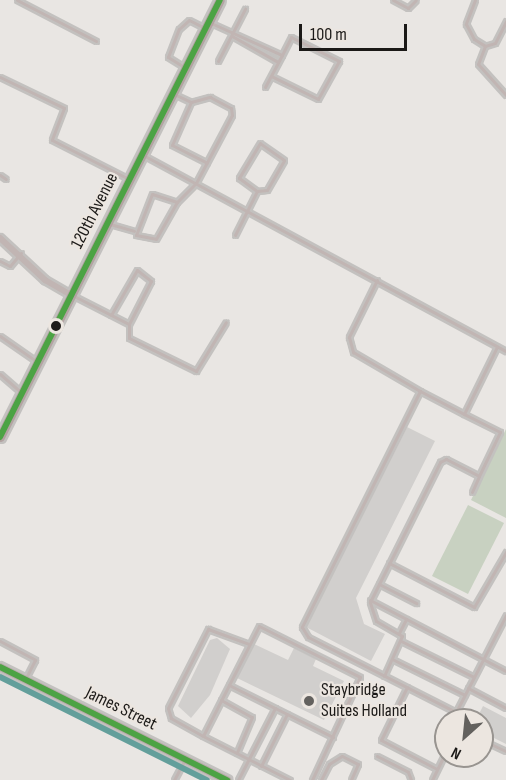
<!DOCTYPE html>
<style>
body{margin:0}
#map{position:relative;width:506px;height:780px;overflow:hidden;background:#e9e6e3;font-family:"Sofia Sans Condensed",sans-serif}
div>[style]{position:absolute}
[style*='--x']{left:calc(var(--x)*1px);top:calc(var(--y)*1px);width:calc(var(--w)*1px);rotate:calc(var(--a)*1deg)}
.green>*{inset:0;background:#c8d1c1}
.building>*{inset:0;background:#d1cfcd}
.roads{filter:drop-shadow(2px 0 #c3c1bf) drop-shadow(-2px 0 #c3c1bf) drop-shadow(0 2px #c3c1bf) drop-shadow(0 -2px #c3c1bf)}
.lane>*{height:3px;margin:-1.5px;padding:0 1.5px;transform-origin:1.5px;border-radius:1.5px;background:#c1b5b3}
.street>*{height:6px;margin:-3px;padding:0 3px;transform-origin:3px;border-radius:3px;background:#c1b5b3}
.secondary>*{height:8px;margin:-4px;padding:0 4px;transform-origin:4px;border-radius:4px;background:#b9aaa9}
.primary>*{height:9px;margin:-4.5px;padding:0 4.5px;transform-origin:4.5px;border-radius:4.5px;background:#b3a3a2}
.bus-1>*{height:6px;margin:-3px;padding:0 3px;transform-origin:3px;border-radius:3px;background:#4ca344}
.bus-2>*{height:6px;margin:-3px;padding:0 3px;transform-origin:3px;border-radius:3px;background:#639f9b}
.dots>*{width:16px;height:16px;translate:-50% -50%;box-sizing:border-box;border:3px solid #ece6e0;border-radius:50%}
span{translate:-50% -50%;white-space:nowrap;text-align:center;line-height:1.15;-webkit-text-stroke:4.5px #ece6e0;paint-order:stroke}
.street-label{font-size:18px;color:#1b1917}
.poi-label{font-size:18px;color:#1b1917}
.left{translate:0 -50%;text-align:left}
.north{position:absolute;left:434px;top:708px;width:60px;height:60px;box-sizing:border-box;background:#ece6e0;border:2px solid #989490;border-radius:50%;rotate:207deg;font-size:16px;font-weight:700;line-height:24px;text-align:center;color:#1b1917}
.north::after{content:'';display:block;margin:auto;width:21px;height:27px;background:#63615e;clip-path:polygon(50% 0,100% 100%,50% 72%,0 100%)}
.scale{position:absolute;left:299px;top:24px;width:108px;height:27px;box-sizing:border-box;border:3px solid #1b1917;border-top:0;padding-left:8px;font-size:18px;line-height:21px;white-space:nowrap;color:#1b1917;-webkit-text-stroke:4px #ece6e0;paint-order:stroke}
</style>
<div id="map">
<div class="green">
<div style="clip-path:polygon(506px 429px,506px 518px,471px 500px)"></div>
<div style="clip-path:polygon(468px 505px,504px 523px,468px 594px,432px 576px)"></div>
</div>
<div class="building">
<div style="clip-path:polygon(407px 427px,435px 441px,356px 598px,364px 624px,385px 634px,371px 661px,306px 627px)"></div>
<div style="clip-path:polygon(217px 638px,230px 649px,210px 695px,191px 718px,178px 706px,210px 640px)"></div>
<div style="clip-path:polygon(254px 644px,288px 660px,294px 648px,316px 659px,313px 666px,344px 681px,324px 720px,237px 678px)"></div>
<div style="clip-path:polygon(483px 706px,506px 718px,506px 744px,482px 732px,482px 720px,476px 720px)"></div>
</div>
<div class="roads">
<div class="lane">
<div style="--x:17;--y:0;--w:89;--a:27.4"></div>
<div style="--x:393;--y:0;--w:17;--a:28"></div>
<div style="--x:408;--y:8;--w:11;--a:-45"></div>
<div style="--x:475;--y:0;--w:26;--a:111"></div>
<div style="--x:466;--y:24;--w:17;--a:62"></div>
<div style="--x:474;--y:39;--w:13;--a:32"></div>
<div style="--x:485;--y:46;--w:10;--a:-17"></div>
<div style="--x:495;--y:43;--w:25;--a:-63"></div>
<div style="--x:211;--y:23;--w:78;--a:24.3"></div>
<div style="--x:232;--y:36;--w:53;--a:29.5"></div>
<div style="--x:485;--y:46;--w:19;--a:111"></div>
<div style="--x:478;--y:64;--w:42;--a:47.9"></div>
<div style="--x:218;--y:61;--w:59;--a:-62.6"></div>
<div style="--x:184;--y:67;--w:19;--a:-148"></div>
<div style="--x:168;--y:57;--w:30;--a:-69"></div>
<div style="--x:179;--y:29;--w:13;--a:-42"></div>
<div style="--x:189;--y:20;--w:18;--a:27"></div>
<div style="--x:0;--y:77;--w:71;--a:25.8"></div>
<div style="--x:64;--y:108;--w:34;--a:111"></div>
<div style="--x:52;--y:140;--w:84;--a:26.9"></div>
<div style="--x:265;--y:87;--w:36;--a:-62"></div>
<div style="--x:282;--y:55;--w:20;--a:-63"></div>
<div style="--x:291;--y:37;--w:54;--a:26.6"></div>
<div style="--x:339;--y:61;--w:43;--a:118.9"></div>
<div style="--x:318;--y:99;--w:52;--a:-153.9"></div>
<div style="--x:174;--y:94;--w:19;--a:25"></div>
<div style="--x:191;--y:102;--w:20;--a:-15"></div>
<div style="--x:210;--y:97;--w:24;--a:28"></div>
<div style="--x:231;--y:108;--w:7;--a:82"></div>
<div style="--x:232;--y:115;--w:77;--a:117.9"></div>
<div style="--x:196;--y:183;--w:27;--a:135"></div>
<div style="--x:177;--y:202;--w:26;--a:-162"></div>
<div style="--x:152;--y:194;--w:44;--a:111.3"></div>
<div style="--x:136;--y:235;--w:20;--a:11"></div>
<div style="--x:156;--y:239;--w:43;--a:-60.4"></div>
<div style="--x:191;--y:102;--w:47;--a:113.8"></div>
<div style="--x:172;--y:145;--w:39;--a:27"></div>
<div style="--x:143;--y:155;--w:413;--a:28.4"></div>
<div style="--x:0;--y:175;--w:7;--a:34"></div>
<div style="--x:110;--y:224;--w:25;--a:16"></div>
<div style="--x:235;--y:235;--w:49;--a:-63.4"></div>
<div style="--x:257;--y:191;--w:10;--a:-6"></div>
<div style="--x:267;--y:190;--w:34;--a:-60"></div>
<div style="--x:284;--y:160;--w:29;--a:-145"></div>
<div style="--x:260;--y:143;--w:41;--a:121"></div>
<div style="--x:239;--y:178;--w:22;--a:36"></div>
<div style="--x:0;--y:261;--w:11;--a:27"></div>
<div style="--x:10;--y:266;--w:17;--a:-50"></div>
<div style="--x:377;--y:280;--w:64;--a:116.2"></div>
<div style="--x:349;--y:337;--w:16;--a:75"></div>
<div style="--x:353;--y:352;--w:78;--a:30.2"></div>
<div style="--x:420;--y:391;--w:264;--a:116.6"></div>
<div style="--x:302;--y:627;--w:12;--a:59"></div>
<div style="--x:308;--y:637;--w:166;--a:26.9"></div>
<div style="--x:456;--y:712;--w:8;--a:83"></div>
<div style="--x:72;--y:295;--w:64;--a:27"></div>
<div style="--x:129;--y:324;--w:14;--a:90"></div>
<div style="--x:129;--y:338;--w:75;--a:26.2"></div>
<div style="--x:196;--y:371;--w:57;--a:-58.5"></div>
<div style="--x:111;--y:315;--w:52;--a:-60"></div>
<div style="--x:137;--y:270;--w:18;--a:38"></div>
<div style="--x:151;--y:281;--w:48;--a:117.1"></div>
<div style="--x:0;--y:336;--w:44;--a:34.8"></div>
<div style="--x:0;--y:374;--w:28;--a:41"></div>
<div style="--x:420;--y:391;--w:50;--a:27.6"></div>
<div style="--x:472;--y:492;--w:17;--a:-66"></div>
<div style="--x:389;--y:563;--w:96;--a:27.4"></div>
<div style="--x:474;--y:607;--w:64;--a:-59.8"></div>
<div style="--x:379;--y:584;--w:42;--a:27.2"></div>
<div style="--x:370;--y:600;--w:153;--a:27.6"></div>
<div style="--x:399;--y:633;--w:16;--a:-63"></div>
<div style="--x:0;--y:641;--w:40;--a:28"></div>
<div style="--x:35;--y:660;--w:20;--a:117"></div>
<div style="--x:401;--y:641;--w:81;--a:26.3"></div>
<div style="--x:392;--y:659;--w:81;--a:26.3"></div>
<div style="--x:384;--y:676;--w:44;--a:-65.8"></div>
<div style="--x:402;--y:636;--w:30;--a:-150"></div>
<div style="--x:376;--y:621;--w:20;--a:-108"></div>
<div style="--x:370;--y:602;--w:157;--a:-63.4"></div>
<div style="--x:440;--y:462;--w:7;--a:-27"></div>
<div style="--x:446;--y:459;--w:37;--a:27"></div>
<div style="--x:479;--y:476;--w:49;--a:-64.5"></div>
<div style="--x:500;--y:432;--w:40;--a:-153.4"></div>
<div style="--x:464;--y:414;--w:75;--a:-63.8"></div>
<div style="--x:229;--y:685;--w:51;--a:26.6"></div>
<div style="--x:407;--y:687;--w:59;--a:116.1"></div>
<div style="--x:381;--y:740;--w:63;--a:27.4"></div>
<div style="--x:468;--y:688;--w:43;--a:27.8"></div>
<div style="--x:221;--y:700;--w:35;--a:29"></div>
<div style="--x:252;--y:717;--w:39;--a:113"></div>
<div style="--x:456;--y:712;--w:109;--a:-62.7"></div>
<div style="--x:203;--y:736;--w:37;--a:-151"></div>
<div style="--x:171;--y:718;--w:10;--a:-107"></div>
<div style="--x:168;--y:708;--w:89;--a:-63.1"></div>
<div style="--x:208;--y:629;--w:44;--a:20.1"></div>
<div style="--x:482;--y:740;--w:26;--a:25"></div>
<div style="--x:377;--y:756;--w:35;--a:27"></div>
<div style="--x:408;--y:772;--w:9;--a:69"></div>
<div style="--x:261;--y:766;--w:58;--a:-63.4"></div>
<div style="--x:174;--y:780;--w:21;--a:-62"></div>
<div style="--x:238;--y:780;--w:81;--a:-62.8"></div>
<div style="--x:275;--y:708;--w:65;--a:26.6"></div>
<div style="--x:290;--y:780;--w:97;--a:-153.2"></div>
<div style="--x:203;--y:736;--w:123;--a:-63"></div>
<div style="--x:259;--y:626;--w:113;--a:26.8"></div>
<div style="--x:360;--y:677;--w:114;--a:115"></div>
<div style="--x:321;--y:780;--w:18;--a:-63"></div>
<div style="--x:329;--y:764;--w:15;--a:-32"></div>
<div style="--x:342;--y:756;--w:18;--a:27"></div>
<div style="--x:358;--y:764;--w:17;--a:114"></div>
<div style="--x:432;--y:780;--w:32;--a:-64"></div>
</div>
<div class="street">
<div style="--x:0;--y:238;--w:62;--a:43"></div>
<div style="--x:45;--y:280;--w:30;--a:30"></div>
</div>
<div class="secondary">
<div style="--x:0;--y:667;--w:254;--a:26.5"></div>
</div>
<div class="primary">
<div style="--x:0;--y:437;--w:489;--a:-63.3"></div>
</div>
</div>
<div class="bus-1">
<div style="--x:0;--y:437;--w:489;--a:-63.3"></div>
<div style="--x:0;--y:667;--w:254;--a:26.5"></div>
</div>
<div class="bus-2">
<div style="--x:0;--y:677;--w:231;--a:26.5"></div>
</div>
<div class="dots">
<div style="left:56px;top:326px;background:#1b1917"></div>
<div style="left:309px;top:701px;background:#63615e"></div>
</div>
<div class="street-label">
<span style="left:95px;top:211px;rotate:-63deg">120th Avenue</span>
<span style="left:121px;top:709px;rotate:26deg">James Street</span>
</div>
<div class="poi-label">
<span class="left" style="left:321px;top:701px">Staybridge<br>Suites Holland</span>
</div>
<div class="north">N</div>
<div class="scale">100 m</div>
</div>
